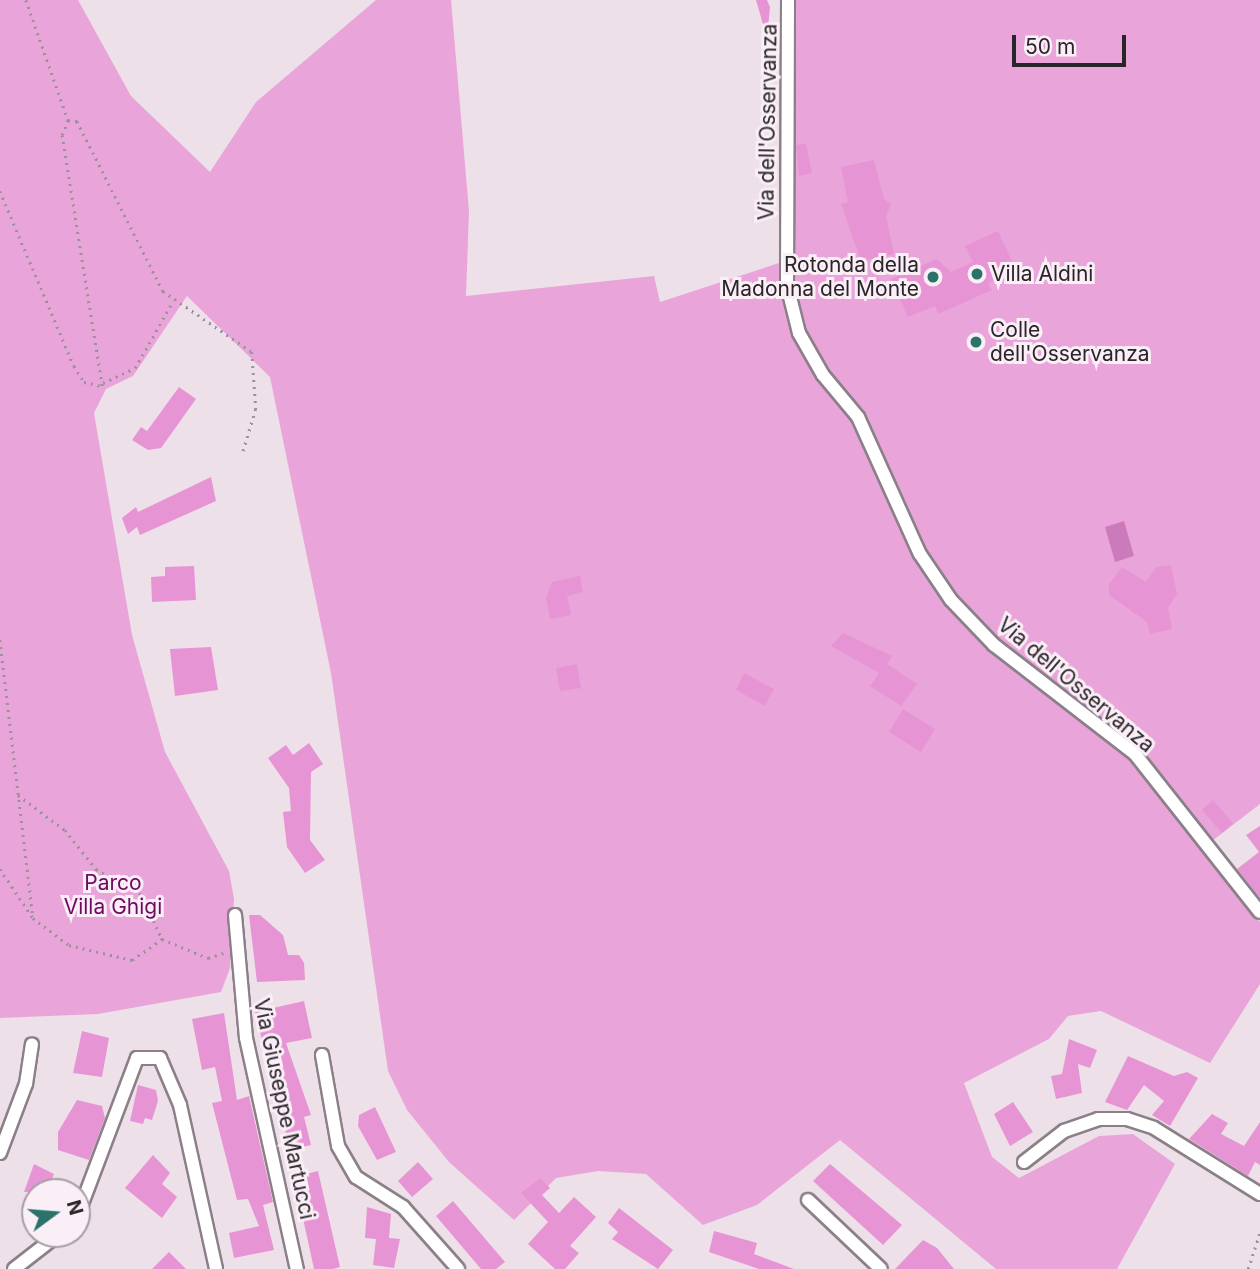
<!DOCTYPE html>
<style>
body{margin:0}
#map{position:relative;width:1260px;height:1269px;overflow:hidden;background:#ede0e9;font-family:Inter,sans-serif}
div>[style]{position:absolute}
[style*='--x']{left:calc(var(--x)*1px);top:calc(var(--y)*1px);width:calc(var(--w)*1px);rotate:calc(var(--a)*1deg)}
.green>*{inset:0;background:#e9a5d9}
.water>*{inset:0;background:#cb7bbb}
.building>*{inset:0;background:#e794d5}
.path>*{height:2.5px;margin-top:-1.25px;transform-origin:0;background:repeating-linear-gradient(90deg,#9b9198 0 2px,transparent 0 7px)}
.roads{filter:drop-shadow(2px 0 #8b8088) drop-shadow(-2px 0 #8b8088) drop-shadow(0 2px #8b8088) drop-shadow(0 -2px #8b8088)}
.street>*{height:12px;margin:-6px;padding:0 6px;transform-origin:6px;border-radius:6px;background:#fff}
.dots>*{width:19px;height:19px;translate:-50% -50%;box-sizing:border-box;border:4px solid #faeef7;border-radius:50%}
span{translate:-50% -50%;white-space:nowrap;text-align:center;line-height:1.15;-webkit-text-stroke:6px #faeef7;paint-order:stroke}
.street-label{font-size:21px;color:#2a2529}
.poi-label{font-size:21px;color:#2a2529}
.right{translate:-100% -50%;text-align:right}
.left{translate:0 -50%;text-align:left}
.park-label{font-size:21px;color:#6f0961}
.north{position:absolute;left:21px;top:1178px;width:70px;height:70px;box-sizing:border-box;background:#faeef7;border:2px solid #a79ea5;border-radius:50%;rotate:74deg;font-size:19px;font-weight:700;line-height:28px;text-align:center;color:#2a2529}
.north::after{content:'';display:block;margin:auto;width:24px;height:32px;background:#2b726a;clip-path:polygon(50% 0,100% 100%,50% 72%,0 100%)}
.scale{position:absolute;left:1012px;top:35px;width:114px;height:32px;box-sizing:border-box;border:4px solid #2a2529;border-top:0;padding-left:9px;font-size:21px;line-height:24px;white-space:nowrap;color:#2a2529;-webkit-text-stroke:5px #faeef7;paint-order:stroke}
</style>
<div id="map">
<div class="green">
<div style="clip-path:polygon(0 0,78px 0,131px 96px,210px 172px,256px 102px,376px 0,451px 0,469px 211px,466px 296px,654px 276px,660px 302px,785px 261px,787px 0,1260px 0,1260px 804px,1203px 848px,1260px 922px,1260px 984px,1210px 1063px,1101px 1011px,1068px 1016px,1049px 1039px,964px 1083px,992px 1157px,1019px 1178px,1099px 1136px,1133px 1134px,1175px 1164px,1117px 1269px,996px 1269px,840px 1140px,757px 1205px,703px 1225px,646px 1174px,598px 1171px,556px 1178px,514px 1220px,449px 1162px,407px 1110px,388px 1071px,331px 673px,270px 377px,187px 296px,133px 376px,106px 389px,94px 413px,132px 635px,165px 752px,229px 871px,234px 899px,230px 968px,221px 992px,98px 1014px,0 1018px)"></div>
</div>
<div class="water">
<div style="clip-path:polygon(1124px 521px,1134px 556px,1115px 562px,1105px 527px)"></div>
</div>
<div class="building">
<div style="clip-path:polygon(756px 0,767px 0,770px 7px,767px 38px)"></div>
<div style="clip-path:polygon(806px 144px,812px 173px,799px 176px,796px 145px)"></div>
<div style="clip-path:polygon(874px 160px,884px 199px,891px 204px,886px 216px,894px 254px,861px 261px,841px 204px,848px 202px,841px 167px)"></div>
<div style="clip-path:polygon(998px 231px,1016px 270px,988px 283px,992px 290px,938px 314px,935px 306px,908px 317px,891px 279px,937px 259px,951px 272px,973px 262px,965px 246px)"></div>
<div style="clip-path:polygon(179px 387px,196px 399px,161px 448px,148px 450px,132px 440px,141px 427px,147px 431px)"></div>
<div style="clip-path:polygon(211px 477px,216px 501px,140px 535px,137px 527px,128px 534px,122px 518px,136px 507px,138px 512px)"></div>
<div style="clip-path:polygon(1171px 565px,1177px 594px,1168px 608px,1172px 629px,1150px 634px,1147px 622px,1109px 595px,1109px 584px,1122px 567px,1146px 582px,1156px 567px)"></div>
<div style="clip-path:polygon(194px 566px,196px 600px,152px 602px,151px 577px,165px 576px,165px 567px)"></div>
<div style="clip-path:polygon(580px 576px,583px 592px,567px 596px,571px 615px,550px 619px,546px 598px,552px 582px)"></div>
<div style="clip-path:polygon(843px 633px,892px 656px,887px 664px,917px 684px,901px 706px,870px 686px,879px 673px,831px 646px)"></div>
<div style="clip-path:polygon(211px 647px,218px 690px,175px 696px,170px 649px)"></div>
<div style="clip-path:polygon(577px 664px,581px 688px,560px 691px,556px 668px)"></div>
<div style="clip-path:polygon(744px 673px,774px 689px,765px 706px,736px 690px)"></div>
<div style="clip-path:polygon(903px 709px,935px 729px,921px 752px,889px 732px)"></div>
<div style="clip-path:polygon(309px 743px,323px 764px,311px 772px,310px 840px,325px 860px,305px 873px,287px 847px,283px 812px,291px 811px,289px 788px,268px 758px,286px 745px,293px 755px)"></div>
<div style="clip-path:polygon(1213px 800px,1233px 823px,1222px 833px,1202px 810px)"></div>
<div style="clip-path:polygon(1260px 826px,1260px 898px,1237px 869px,1259px 852px,1246px 835px)"></div>
<div style="clip-path:polygon(249px 915px,260px 915px,283px 935px,288px 955px,299px 955px,304px 963px,305px 980px,257px 982px)"></div>
<div style="clip-path:polygon(304px 1001px,312px 1038px,286px 1043px,311px 1115px,304px 1117px,311px 1145px,290px 1150px,255px 1012px)"></div>
<div style="clip-path:polygon(224px 1013px,237px 1100px,249px 1096px,273px 1202px,263px 1205px,274px 1250px,234px 1258px,229px 1233px,259px 1226px,248px 1199px,237px 1200px,212px 1103px,222px 1101px,215px 1067px,202px 1070px,192px 1019px)"></div>
<div style="clip-path:polygon(82px 1031px,109px 1038px,102px 1077px,73px 1073px)"></div>
<div style="clip-path:polygon(1069px 1039px,1097px 1050px,1090px 1068px,1078px 1064px,1082px 1093px,1056px 1099px,1051px 1076px,1062px 1074px)"></div>
<div style="clip-path:polygon(1128px 1056px,1174px 1076px,1187px 1072px,1198px 1078px,1170px 1126px,1152px 1115px,1164px 1101px,1144px 1085px,1127px 1110px,1105px 1102px)"></div>
<div style="clip-path:polygon(138px 1085px,156px 1090px,158px 1101px,152px 1120px,145px 1118px,143px 1124px,130px 1121px)"></div>
<div style="clip-path:polygon(77px 1100px,102px 1106px,105px 1118px,89px 1160px,58px 1150px,58px 1132px)"></div>
<div style="clip-path:polygon(1013px 1102px,1033px 1132px,1010px 1146px,994px 1114px)"></div>
<div style="clip-path:polygon(375px 1107px,396px 1152px,377px 1160px,358px 1126px,359px 1115px)"></div>
<div style="clip-path:polygon(1212px 1114px,1228px 1123px,1221px 1134px,1244px 1146px,1260px 1122px,1260px 1165px,1255px 1162px,1248px 1176px,1189px 1139px)"></div>
<div style="clip-path:polygon(153px 1155px,170px 1173px,162px 1184px,177px 1197px,162px 1218px,125px 1188px)"></div>
<div style="clip-path:polygon(418px 1162px,433px 1179px,412px 1197px,398px 1181px)"></div>
<div style="clip-path:polygon(34px 1164px,54px 1174px,50px 1184px,67px 1192px,24px 1192px)"></div>
<div style="clip-path:polygon(830px 1164px,902px 1225px,883px 1245px,813px 1181px)"></div>
<div style="clip-path:polygon(318px 1171px,340px 1267px,333px 1269px,314px 1269px,294px 1177px)"></div>
<div style="clip-path:polygon(540px 1178px,550px 1188px,542px 1195px,559px 1213px,574px 1197px,596px 1217px,570px 1246px,579px 1253px,565px 1269px,555px 1269px,528px 1244px,548px 1222px,521px 1193px)"></div>
<div style="clip-path:polygon(453px 1201px,505px 1262px,496px 1269px,481px 1269px,436px 1216px)"></div>
<div style="clip-path:polygon(367px 1207px,391px 1214px,389px 1238px,400px 1239px,394px 1268px,373px 1265px,376px 1239px,365px 1238px)"></div>
<div style="clip-path:polygon(619px 1208px,673px 1250px,658px 1269px,612px 1239px,618px 1232px,608px 1223px)"></div>
<div style="clip-path:polygon(714px 1231px,757px 1243px,754px 1254px,794px 1269px,759px 1269px,709px 1252px)"></div>
<div style="clip-path:polygon(923px 1240px,937px 1248px,954px 1269px,895px 1269px)"></div>
<div style="clip-path:polygon(169px 1252px,186px 1269px,152px 1269px)"></div>
</div>
<div class="path">
<div style="--x:26;--y:0;--w:127;--a:70.7"></div>
<div style="--x:0;--y:191;--w:190;--a:67.1"></div>
<div style="--x:74;--y:366;--w:19;--a:58"></div>
<div style="--x:84;--y:382;--w:18;--a:13"></div>
<div style="--x:102;--y:386;--w:254;--a:-99.1"></div>
<div style="--x:62;--y:135;--w:16;--a:-68"></div>
<div style="--x:68;--y:120;--w:9;--a:6"></div>
<div style="--x:77;--y:121;--w:191;--a:63.2"></div>
<div style="--x:163;--y:291;--w:108;--a:34.4"></div>
<div style="--x:252;--y:352;--w:57;--a:86"></div>
<div style="--x:256;--y:409;--w:45;--a:106.8"></div>
<div style="--x:103;--y:383;--w:35;--a:-25"></div>
<div style="--x:135;--y:368;--w:77;--a:-60.4"></div>
<div style="--x:0;--y:640;--w:280;--a:83.2"></div>
<div style="--x:18;--y:795;--w:59;--a:36.7"></div>
<div style="--x:65;--y:830;--w:50;--a:51.5"></div>
<div style="--x:96;--y:869;--w:53;--a:29.5"></div>
<div style="--x:142;--y:895;--w:48;--a:65.6"></div>
<div style="--x:162;--y:939;--w:50;--a:22.4"></div>
<div style="--x:208;--y:958;--w:19;--a:-18"></div>
<div style="--x:0;--y:869;--w:59;--a:56"></div>
<div style="--x:33;--y:918;--w:45;--a:36.9"></div>
<div style="--x:69;--y:945;--w:65;--a:13.4"></div>
<div style="--x:132;--y:960;--w:37;--a:-35"></div>
<div style="--x:1248;--y:1269;--w:38;--a:-72"></div>
</div>
<div class="roads">
<div class="street">
<div style="--x:788;--y:0;--w:285;--a:90.2"></div>
<div style="--x:787;--y:285;--w:49;--a:76"></div>
<div style="--x:799;--y:333;--w:48;--a:60.3"></div>
<div style="--x:823;--y:375;--w:55;--a:50.2"></div>
<div style="--x:858;--y:417;--w:150;--a:65.7"></div>
<div style="--x:920;--y:554;--w:55;--a:56"></div>
<div style="--x:951;--y:600;--w:62;--a:46.3"></div>
<div style="--x:994;--y:645;--w:178;--a:37.7"></div>
<div style="--x:1135;--y:754;--w:201;--a:51.7"></div>
<div style="--x:235;--y:915;--w:123;--a:84.9"></div>
<div style="--x:246;--y:1038;--w:237;--a:77.6"></div>
<div style="--x:322;--y:1055;--w:92;--a:80"></div>
<div style="--x:338;--y:1146;--w:36;--a:60"></div>
<div style="--x:356;--y:1177;--w:56;--a:32.6"></div>
<div style="--x:403;--y:1207;--w:83;--a:48.4"></div>
<div style="--x:0;--y:1153;--w:74;--a:-69.4"></div>
<div style="--x:26;--y:1084;--w:40;--a:-81.5"></div>
<div style="--x:1024;--y:1162;--w:51;--a:-37.8"></div>
<div style="--x:1064;--y:1131;--w:36;--a:-19"></div>
<div style="--x:1098;--y:1119;--w:29;--a:0"></div>
<div style="--x:1127;--y:1119;--w:28;--a:18"></div>
<div style="--x:1154;--y:1128;--w:125;--a:31.9"></div>
<div style="--x:808;--y:1200;--w:100;--a:43.4"></div>
<div style="--x:77;--y:1217;--w:170;--a:-69.3"></div>
<div style="--x:137;--y:1058;--w:23;--a:0"></div>
<div style="--x:160;--y:1058;--w:51;--a:66.9"></div>
<div style="--x:180;--y:1105;--w:168;--a:77.6"></div>
<div style="--x:14;--y:1269;--w:57;--a:-37.9"></div>
</div>
</div>
<div class="dots">
<div style="left:977px;top:274px;background:#2b726a"></div>
<div style="left:933px;top:277px;background:#2b726a"></div>
<div style="left:976px;top:342px;background:#2b726a"></div>
</div>
<div class="street-label">
<span style="left:768px;top:122px;rotate:-89deg">Via dell'Osservanza</span>
<span style="left:1076px;top:685px;rotate:40deg">Via dell'Osservanza</span>
<span style="left:284px;top:1109px;rotate:78deg">Via Giuseppe Martucci</span>
</div>
<div class="poi-label">
<span class="right" style="left:919px;top:277px">Rotonda della<br>Madonna del Monte</span>
<span class="left" style="left:991px;top:274px">Villa Aldini</span>
<span class="left" style="left:990px;top:342px">Colle<br>dell'Osservanza</span>
</div>
<div class="park-label">
<span style="left:113px;top:895px">Parco<br>Villa Ghigi</span>
</div>
<div class="north">N</div>
<div class="scale">50 m</div>
</div>
